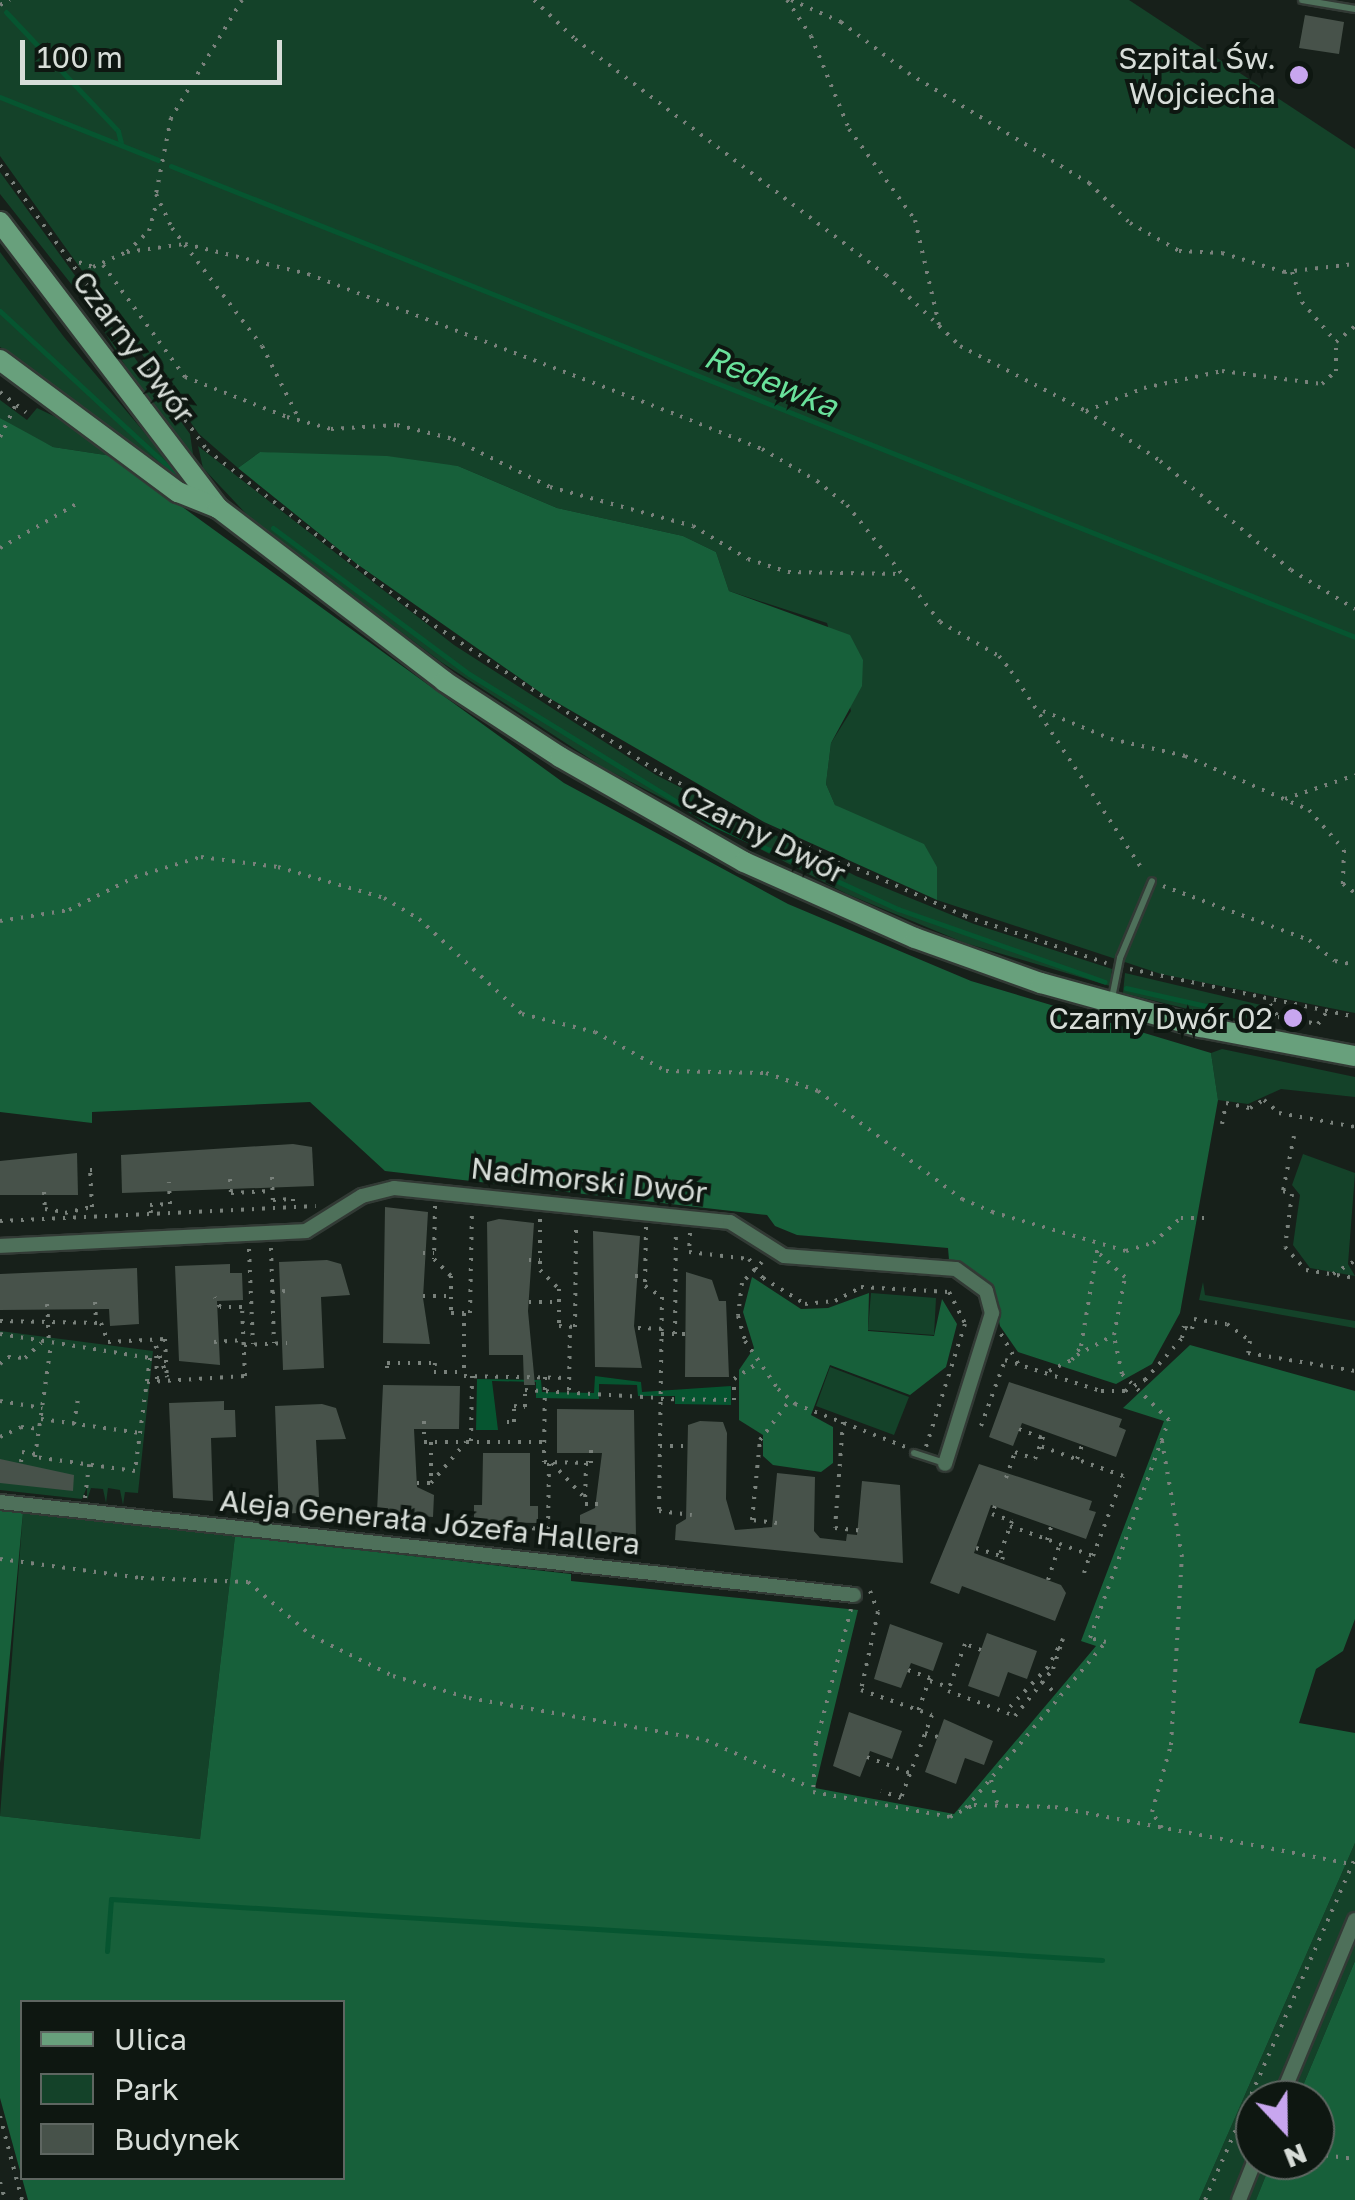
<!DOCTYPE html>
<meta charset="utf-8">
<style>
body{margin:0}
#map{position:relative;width:1355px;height:2200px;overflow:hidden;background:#17201a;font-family:"Golos Text",sans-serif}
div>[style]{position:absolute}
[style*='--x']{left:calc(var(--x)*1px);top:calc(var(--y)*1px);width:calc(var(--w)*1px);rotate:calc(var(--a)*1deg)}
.green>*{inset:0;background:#144229}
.forest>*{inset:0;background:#17603a}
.water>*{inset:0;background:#065530}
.stream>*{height:5px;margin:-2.5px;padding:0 2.5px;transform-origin:2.5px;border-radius:2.5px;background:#065530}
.building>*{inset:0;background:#47524a}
.path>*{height:4px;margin-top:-2px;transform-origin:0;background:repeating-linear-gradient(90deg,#79817b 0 2.5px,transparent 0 10.5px)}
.roads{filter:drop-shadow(2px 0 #323a35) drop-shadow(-2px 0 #323a35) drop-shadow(0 2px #323a35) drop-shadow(0 -2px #323a35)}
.lane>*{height:6px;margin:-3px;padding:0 3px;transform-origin:3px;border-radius:3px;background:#4e705a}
.street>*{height:14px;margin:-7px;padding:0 7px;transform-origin:7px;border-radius:7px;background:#4e705a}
.secondary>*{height:20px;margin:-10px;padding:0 10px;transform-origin:10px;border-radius:10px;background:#68a07c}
.dots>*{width:28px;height:28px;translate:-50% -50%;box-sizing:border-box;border:5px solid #0e1711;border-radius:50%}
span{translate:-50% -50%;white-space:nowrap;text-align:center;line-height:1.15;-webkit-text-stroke:8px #0e1711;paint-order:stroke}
.poi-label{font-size:30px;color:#d7ddd8}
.right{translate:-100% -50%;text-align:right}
.street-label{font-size:30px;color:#d7ddd8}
.water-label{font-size:32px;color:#69e19b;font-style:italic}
.legend{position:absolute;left:20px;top:2000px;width:325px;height:180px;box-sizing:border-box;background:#0e1711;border:2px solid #5e6661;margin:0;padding:12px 18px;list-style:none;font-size:30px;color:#d7ddd8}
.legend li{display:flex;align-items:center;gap:20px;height:50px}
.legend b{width:50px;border:2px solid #5e6661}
.north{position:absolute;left:1235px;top:2080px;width:100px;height:100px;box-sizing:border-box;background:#0e1711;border:2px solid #5e6661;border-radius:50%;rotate:158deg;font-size:28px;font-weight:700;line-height:40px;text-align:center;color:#d7ddd8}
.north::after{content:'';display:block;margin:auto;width:35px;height:45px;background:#c8a6ef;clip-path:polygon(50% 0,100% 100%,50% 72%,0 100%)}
.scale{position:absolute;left:20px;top:40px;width:262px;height:45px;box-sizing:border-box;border:5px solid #d7ddd8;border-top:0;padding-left:12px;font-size:30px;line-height:35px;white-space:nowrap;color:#d7ddd8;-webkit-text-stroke:8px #0e1711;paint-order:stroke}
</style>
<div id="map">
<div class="green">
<div style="clip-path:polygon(0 0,1129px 0,1355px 149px,1355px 1013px,1161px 974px,937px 900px,937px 867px,835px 805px,826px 784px,831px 743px,851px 711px,827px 623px,729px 591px,716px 552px,683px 536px,557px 508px,458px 466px,260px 452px,238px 468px,199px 434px,0 156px)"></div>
<div style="clip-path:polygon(0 172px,190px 434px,194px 461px,146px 399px,87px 304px,0 194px)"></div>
<div style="clip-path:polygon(0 252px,64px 337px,187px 483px,0 347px)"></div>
<div style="clip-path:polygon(0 400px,27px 420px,37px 408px,62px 420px,112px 456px,53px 447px,20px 431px,0 418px)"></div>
<div style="clip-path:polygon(198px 446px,454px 645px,656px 775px,856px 876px,974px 924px,1112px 969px,1110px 986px,965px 943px,847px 894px,604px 768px,441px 662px,252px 520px,203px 468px)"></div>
<div style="clip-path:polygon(1125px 973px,1261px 1005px,1272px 1019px,1224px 1018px,1123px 993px)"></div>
<div style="clip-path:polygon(1222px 1049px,1355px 1077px,1355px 1097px,1281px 1089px,1248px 1104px,1218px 1100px,1211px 1053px)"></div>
<div style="clip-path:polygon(1303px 1154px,1355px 1173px,1348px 1264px,1355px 1276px,1310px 1268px,1293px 1245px,1300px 1195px,1292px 1185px)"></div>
<div style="clip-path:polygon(1203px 1282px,1205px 1295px,1355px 1321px,1355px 1328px,1199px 1300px)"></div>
<div style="clip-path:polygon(871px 1293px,936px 1298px,934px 1335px,868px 1330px)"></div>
<div style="clip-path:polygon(0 1331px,153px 1351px,138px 1493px,125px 1492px,123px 1505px,120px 1490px,108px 1488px,106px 1503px,103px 1489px,91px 1488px,87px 1500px,87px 1487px,82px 1499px,0 1490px)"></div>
<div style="clip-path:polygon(830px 1367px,909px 1397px,894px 1435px,816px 1406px)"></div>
<div style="clip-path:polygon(23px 1512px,235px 1536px,200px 1839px,0 1816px)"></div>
<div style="clip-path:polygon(1355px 1843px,1355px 1961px,1297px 2100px,1255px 2100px,1255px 2160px,1272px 2160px,1256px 2200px,1199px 2200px)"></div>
</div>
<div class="forest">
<div style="clip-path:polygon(0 418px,53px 447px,112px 456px,564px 783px,788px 904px,971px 981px,1211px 1053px,1218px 1100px,1180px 1313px,1152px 1364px,1116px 1384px,1018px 1352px,1000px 1326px,991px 1283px,949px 1260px,948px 1248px,797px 1235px,775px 1226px,767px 1215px,385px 1171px,310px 1102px,92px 1112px,92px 1123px,0 1112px)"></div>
<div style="clip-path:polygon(260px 452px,387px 456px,458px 466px,557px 508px,683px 536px,716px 552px,729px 591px,850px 635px,863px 660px,862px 686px,831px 743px,826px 784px,835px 805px,924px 844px,937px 867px,937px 900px,764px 822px,544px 695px,357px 564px,238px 468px)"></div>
<div style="clip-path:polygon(752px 1277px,801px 1309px,828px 1308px,869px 1293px,868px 1331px,934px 1336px,942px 1299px,957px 1324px,946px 1367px,910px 1395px,830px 1365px,811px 1415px,833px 1427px,833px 1463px,821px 1472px,773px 1465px,763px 1456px,763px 1435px,739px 1420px,739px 1370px,754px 1348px,743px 1312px)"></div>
<div style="clip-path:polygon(evenodd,1190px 1345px,1355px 1391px,1355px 1619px,1343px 1651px,1316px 1669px,1299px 1723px,1355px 1733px,1355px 1843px,1199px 2200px,28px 2200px,0 2098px,0 1816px,200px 1839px,235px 1536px,571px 1574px,571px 1581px,858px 1610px,815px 1788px,954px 1814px,1096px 1646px,1081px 1641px,1164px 1421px,1123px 1408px,1190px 1345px,22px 2002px,342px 2002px,342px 2178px,22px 2178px,22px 2002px)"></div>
<div style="clip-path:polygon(0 1509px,23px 1512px,0 1763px)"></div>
<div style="clip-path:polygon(1355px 1961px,1355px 2200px,1256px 2200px,1272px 2160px,1315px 2160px,1315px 2100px,1297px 2100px)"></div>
</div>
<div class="water">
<div style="clip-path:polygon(595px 1376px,641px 1382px,642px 1392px,731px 1386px,731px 1405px,675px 1404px,675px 1396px,638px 1396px,637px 1385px,599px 1384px,599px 1399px,536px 1398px,536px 1382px,492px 1381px,498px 1430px,476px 1430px,477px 1379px,541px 1380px,542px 1392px,594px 1393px)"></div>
</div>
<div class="stream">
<div style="--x:6;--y:12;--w:163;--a:46.7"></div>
<div style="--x:118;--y:131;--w:12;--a:76"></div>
<div style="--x:0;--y:97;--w:170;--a:21.7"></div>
<div style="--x:171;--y:166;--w:1274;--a:21.69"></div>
<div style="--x:0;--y:311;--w:238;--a:42.8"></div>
<div style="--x:273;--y:528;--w:244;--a:36.7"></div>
<div style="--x:469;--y:674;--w:286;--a:31.6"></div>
<div style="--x:713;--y:824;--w:204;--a:24.7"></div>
<div style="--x:898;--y:909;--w:219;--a:19.4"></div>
<div style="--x:1126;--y:988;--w:82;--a:12.7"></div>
<div style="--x:107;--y:1951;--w:52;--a:-85.6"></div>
<div style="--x:111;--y:1899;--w:993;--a:3.52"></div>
</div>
<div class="building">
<div style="clip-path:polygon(1305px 15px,1344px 22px,1339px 54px,1299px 48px)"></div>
<div style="clip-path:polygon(293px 1144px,312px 1147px,314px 1186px,122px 1193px,121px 1155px)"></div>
<div style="clip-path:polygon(77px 1153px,78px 1195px,0 1195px,0 1161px)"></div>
<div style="clip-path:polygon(385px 1207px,428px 1212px,423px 1298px,430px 1344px,383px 1343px)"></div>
<div style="clip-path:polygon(499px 1219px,534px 1223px,528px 1311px,535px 1385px,524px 1385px,523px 1355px,489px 1355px,487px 1222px)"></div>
<div style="clip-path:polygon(593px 1231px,640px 1236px,634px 1326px,642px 1368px,595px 1367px)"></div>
<div style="clip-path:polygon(327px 1260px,341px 1264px,350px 1295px,321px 1297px,324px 1368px,283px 1370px,279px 1262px)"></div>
<div style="clip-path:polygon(230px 1264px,230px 1273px,242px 1273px,243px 1300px,217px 1301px,220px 1365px,179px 1361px,175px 1266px)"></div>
<div style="clip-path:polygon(137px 1268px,139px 1324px,110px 1326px,109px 1309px,0 1310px,0 1274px)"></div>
<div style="clip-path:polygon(686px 1272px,712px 1280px,719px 1301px,726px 1301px,729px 1377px,685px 1377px)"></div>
<div style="clip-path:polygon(1009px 1382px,1122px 1419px,1119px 1427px,1126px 1430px,1116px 1457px,1022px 1423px,1013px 1446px,989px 1437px)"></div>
<div style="clip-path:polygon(383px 1385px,460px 1386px,459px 1429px,414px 1429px,417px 1487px,434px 1495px,433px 1517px,377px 1512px)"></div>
<div style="clip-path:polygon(224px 1401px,224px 1410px,235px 1410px,236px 1437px,211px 1438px,213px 1501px,173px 1498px,169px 1403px)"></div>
<div style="clip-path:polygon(322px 1404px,336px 1408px,346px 1439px,316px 1440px,319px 1497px,313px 1497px,319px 1512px,279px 1514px,275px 1406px)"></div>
<div style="clip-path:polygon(557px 1409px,634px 1410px,636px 1538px,580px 1533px,580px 1515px,595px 1508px,602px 1453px,557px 1453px)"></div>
<div style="clip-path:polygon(700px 1421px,723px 1422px,727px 1433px,726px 1499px,735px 1530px,772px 1527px,777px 1473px,815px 1477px,814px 1531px,820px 1538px,846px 1541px,847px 1534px,857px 1535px,862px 1481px,900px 1485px,903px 1563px,675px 1540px,676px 1525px,686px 1519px,688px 1425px)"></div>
<div style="clip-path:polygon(483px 1453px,530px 1453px,530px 1506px,538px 1506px,538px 1523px,474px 1522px,474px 1505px,482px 1505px)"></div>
<div style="clip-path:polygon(0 1459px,74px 1475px,73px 1491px,0 1483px)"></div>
<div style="clip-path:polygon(979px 1464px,1092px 1501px,1089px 1510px,1096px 1512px,1086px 1539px,991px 1505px,974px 1553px,1061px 1585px,1066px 1593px,1055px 1621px,962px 1586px,959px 1594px,930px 1583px)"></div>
<div style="clip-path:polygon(890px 1624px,943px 1643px,933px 1671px,911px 1663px,901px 1688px,874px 1679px)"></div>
<div style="clip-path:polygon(987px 1633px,1037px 1651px,1027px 1679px,1008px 1672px,999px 1697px,968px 1686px)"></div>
<div style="clip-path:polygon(849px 1712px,902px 1731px,892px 1759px,870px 1751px,860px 1777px,833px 1766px)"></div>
<div style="clip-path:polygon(944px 1719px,993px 1741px,984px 1765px,965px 1758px,956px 1784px,925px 1772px)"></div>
</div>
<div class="path">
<div style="--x:242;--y:0;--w:138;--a:121"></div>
<div style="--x:171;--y:118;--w:77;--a:101.2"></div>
<div style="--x:156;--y:194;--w:38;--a:65"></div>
<div style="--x:172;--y:228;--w:148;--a:52.7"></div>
<div style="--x:262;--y:346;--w:82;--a:63.1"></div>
<div style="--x:534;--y:0;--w:57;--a:43.6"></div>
<div style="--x:575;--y:39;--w:390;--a:37.2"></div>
<div style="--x:886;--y:275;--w:103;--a:43.8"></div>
<div style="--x:960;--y:346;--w:142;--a:27.3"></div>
<div style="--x:1086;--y:411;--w:89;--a:34"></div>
<div style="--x:1160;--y:461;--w:170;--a:39.8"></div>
<div style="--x:1291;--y:570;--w:75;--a:31.4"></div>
<div style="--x:787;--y:0;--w:43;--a:56.3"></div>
<div style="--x:811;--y:36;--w:100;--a:67.8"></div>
<div style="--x:849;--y:129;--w:112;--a:54"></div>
<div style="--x:915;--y:220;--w:108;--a:77.1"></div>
<div style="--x:791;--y:0;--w:55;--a:23.7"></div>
<div style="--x:841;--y:22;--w:84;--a:37.3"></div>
<div style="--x:908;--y:73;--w:212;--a:31.3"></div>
<div style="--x:1089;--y:183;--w:57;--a:44.3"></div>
<div style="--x:1130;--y:223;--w:56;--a:29.7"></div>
<div style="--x:1179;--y:251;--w:43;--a:2.7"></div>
<div style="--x:1222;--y:253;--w:65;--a:17"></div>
<div style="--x:1284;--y:272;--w:71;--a:-6.4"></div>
<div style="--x:0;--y:5;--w:11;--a:-27"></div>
<div style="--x:0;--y:165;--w:352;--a:54"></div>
<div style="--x:207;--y:450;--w:277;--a:37.8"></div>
<div style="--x:426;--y:620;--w:280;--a:33.2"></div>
<div style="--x:660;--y:773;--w:114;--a:27.7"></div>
<div style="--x:761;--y:826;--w:223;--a:23.8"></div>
<div style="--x:965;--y:916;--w:149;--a:18.4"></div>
<div style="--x:127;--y:252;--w:59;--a:-7.9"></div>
<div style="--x:185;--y:244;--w:127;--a:13.7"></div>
<div style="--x:308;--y:274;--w:398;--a:20.9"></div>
<div style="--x:680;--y:416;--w:88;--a:21.9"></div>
<div style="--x:762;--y:449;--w:64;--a:30.2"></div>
<div style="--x:817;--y:481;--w:38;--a:39"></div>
<div style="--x:847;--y:505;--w:149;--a:51.5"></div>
<div style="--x:940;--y:622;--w:68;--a:30"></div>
<div style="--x:999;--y:656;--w:19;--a:51"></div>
<div style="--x:1011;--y:671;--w:241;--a:56.5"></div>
<div style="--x:69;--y:259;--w:25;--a:18"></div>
<div style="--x:93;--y:267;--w:37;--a:-24"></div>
<div style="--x:127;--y:252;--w:30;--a:-44"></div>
<div style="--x:149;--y:231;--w:31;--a:-75"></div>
<div style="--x:103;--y:265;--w:139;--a:53.8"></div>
<div style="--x:185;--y:377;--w:110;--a:21.4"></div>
<div style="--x:287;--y:417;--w:46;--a:15.3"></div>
<div style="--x:331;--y:429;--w:66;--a:-3.5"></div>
<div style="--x:397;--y:425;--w:58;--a:14"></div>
<div style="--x:453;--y:439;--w:108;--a:26.3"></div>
<div style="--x:550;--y:487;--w:148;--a:15.3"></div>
<div style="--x:693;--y:526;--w:64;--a:31"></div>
<div style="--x:748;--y:559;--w:42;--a:18"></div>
<div style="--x:788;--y:572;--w:113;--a:1"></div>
<div style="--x:1292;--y:272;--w:32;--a:72"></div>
<div style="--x:1302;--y:302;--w:52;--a:49.6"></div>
<div style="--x:0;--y:392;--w:33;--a:38"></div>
<div style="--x:1086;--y:411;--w:62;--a:-21.6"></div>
<div style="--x:1144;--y:388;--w:80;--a:-12.3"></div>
<div style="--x:1222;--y:371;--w:101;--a:7.4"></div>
<div style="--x:1322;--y:384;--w:19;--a:-43"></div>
<div style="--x:1336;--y:371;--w:29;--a:-90"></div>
<div style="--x:1336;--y:342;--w:25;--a:-40"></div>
<div style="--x:0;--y:437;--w:37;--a:-64"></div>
<div style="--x:0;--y:548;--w:90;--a:-30"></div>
<div style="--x:1043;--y:711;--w:74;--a:22.4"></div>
<div style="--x:1111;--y:739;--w:76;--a:12.9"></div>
<div style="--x:1185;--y:756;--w:135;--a:23.5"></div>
<div style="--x:1309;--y:810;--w:53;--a:48.8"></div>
<div style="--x:1344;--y:850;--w:34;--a:92"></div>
<div style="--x:1343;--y:884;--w:15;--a:37"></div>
<div style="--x:1285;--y:799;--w:74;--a:-18.9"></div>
<div style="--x:1163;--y:886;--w:156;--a:20.3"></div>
<div style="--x:1309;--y:940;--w:33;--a:39"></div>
<div style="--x:1335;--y:961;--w:20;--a:11"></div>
<div style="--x:0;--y:921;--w:70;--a:-9.1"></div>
<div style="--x:69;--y:910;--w:74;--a:-26.6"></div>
<div style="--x:135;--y:877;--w:69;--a:-16.9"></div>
<div style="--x:201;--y:857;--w:78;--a:7.4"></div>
<div style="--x:278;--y:867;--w:110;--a:16.3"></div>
<div style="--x:384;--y:898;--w:41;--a:31"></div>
<div style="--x:419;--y:919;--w:140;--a:42.7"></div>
<div style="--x:522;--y:1014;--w:75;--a:13.9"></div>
<div style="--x:595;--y:1032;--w:81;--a:28.8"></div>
<div style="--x:666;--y:1071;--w:100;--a:1.1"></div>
<div style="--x:766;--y:1073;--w:55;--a:19.1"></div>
<div style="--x:818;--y:1091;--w:180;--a:36.9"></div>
<div style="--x:962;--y:1199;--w:33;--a:23"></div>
<div style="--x:992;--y:1212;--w:140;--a:16.2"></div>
<div style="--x:1126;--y:1251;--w:28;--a:-17"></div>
<div style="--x:1153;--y:1243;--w:38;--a:-42"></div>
<div style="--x:1181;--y:1218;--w:23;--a:0"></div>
<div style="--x:1130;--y:969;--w:230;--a:12"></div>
<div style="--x:1270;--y:1004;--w:15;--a:58"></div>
<div style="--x:1278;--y:1017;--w:41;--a:9.9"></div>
<div style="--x:1318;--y:1024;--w:14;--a:-54"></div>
<div style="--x:1222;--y:1124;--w:21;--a:-79"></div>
<div style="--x:1226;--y:1103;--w:25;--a:12"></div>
<div style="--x:1250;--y:1108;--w:16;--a:-30"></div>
<div style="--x:1264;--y:1100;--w:20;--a:41"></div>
<div style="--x:1279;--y:1113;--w:77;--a:10.4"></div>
<div style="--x:1294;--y:1136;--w:56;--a:101.3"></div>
<div style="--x:1283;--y:1191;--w:9;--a:18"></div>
<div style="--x:1292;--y:1194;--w:53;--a:97.5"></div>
<div style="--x:1285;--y:1247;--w:31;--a:48"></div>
<div style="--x:1306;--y:1270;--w:50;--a:9.3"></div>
<div style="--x:272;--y:1177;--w:23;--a:88"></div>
<div style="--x:273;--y:1200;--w:20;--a:-3"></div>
<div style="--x:293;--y:1199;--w:7;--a:90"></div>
<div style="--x:230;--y:1179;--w:14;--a:86"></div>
<div style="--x:231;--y:1193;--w:41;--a:-2.8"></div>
<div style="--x:44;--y:1192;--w:17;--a:87"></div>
<div style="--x:45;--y:1209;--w:20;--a:9"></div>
<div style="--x:435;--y:1206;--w:53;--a:91.1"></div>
<div style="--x:434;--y:1259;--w:24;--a:45"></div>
<div style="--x:451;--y:1276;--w:37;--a:90"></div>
<div style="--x:451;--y:1313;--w:19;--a:0"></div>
<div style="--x:470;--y:1313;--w:102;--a:-88.9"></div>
<div style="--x:65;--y:1213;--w:28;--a:-13"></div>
<div style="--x:92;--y:1207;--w:37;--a:-93"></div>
<div style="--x:90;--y:1170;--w:10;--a:0"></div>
<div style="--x:151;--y:1213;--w:8;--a:-97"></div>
<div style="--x:150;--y:1205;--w:20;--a:-3"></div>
<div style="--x:170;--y:1204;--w:22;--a:-93"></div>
<div style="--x:540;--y:1219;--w:51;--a:90"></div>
<div style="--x:540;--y:1270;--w:27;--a:45"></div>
<div style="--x:559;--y:1289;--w:37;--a:90"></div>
<div style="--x:559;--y:1326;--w:16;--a:4"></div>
<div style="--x:575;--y:1327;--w:104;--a:-89.4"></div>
<div style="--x:0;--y:1221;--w:316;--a:-2.7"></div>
<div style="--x:646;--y:1227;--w:59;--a:91"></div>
<div style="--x:645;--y:1286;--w:20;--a:33"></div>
<div style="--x:662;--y:1297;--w:214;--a:90.8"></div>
<div style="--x:659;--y:1511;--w:33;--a:7"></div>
<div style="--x:690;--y:1233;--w:19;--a:93"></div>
<div style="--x:689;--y:1252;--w:60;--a:6.7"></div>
<div style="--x:749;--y:1259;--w:24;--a:54"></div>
<div style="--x:763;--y:1278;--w:49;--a:31.8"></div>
<div style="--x:805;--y:1304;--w:30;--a:-6"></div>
<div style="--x:835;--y:1301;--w:30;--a:-28"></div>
<div style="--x:861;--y:1287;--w:88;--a:3.3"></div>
<div style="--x:949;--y:1292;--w:36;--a:63"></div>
<div style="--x:965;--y:1324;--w:129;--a:107.6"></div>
<div style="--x:271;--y:1248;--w:95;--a:88.2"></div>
<div style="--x:249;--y:1249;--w:95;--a:87.6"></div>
<div style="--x:423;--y:1253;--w:11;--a:0"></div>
<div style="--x:529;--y:1260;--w:11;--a:0"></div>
<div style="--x:762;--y:1262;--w:29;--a:134"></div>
<div style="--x:742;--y:1283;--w:33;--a:97"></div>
<div style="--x:738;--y:1316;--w:26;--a:74"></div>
<div style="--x:745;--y:1341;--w:58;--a:55.5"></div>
<div style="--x:778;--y:1389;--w:23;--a:41"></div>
<div style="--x:795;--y:1404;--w:119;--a:21.2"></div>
<div style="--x:1333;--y:1274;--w:26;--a:-31"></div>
<div style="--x:635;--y:1276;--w:10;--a:0"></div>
<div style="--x:272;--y:1292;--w:14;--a:-4"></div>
<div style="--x:423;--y:1296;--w:28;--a:0"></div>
<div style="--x:95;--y:1302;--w:21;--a:87"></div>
<div style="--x:529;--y:1302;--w:30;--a:0"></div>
<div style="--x:47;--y:1304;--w:15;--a:86"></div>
<div style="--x:464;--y:1313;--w:63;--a:90"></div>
<div style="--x:464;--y:1376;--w:105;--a:1.1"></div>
<div style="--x:0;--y:1321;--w:101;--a:1.1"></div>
<div style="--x:101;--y:1323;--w:20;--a:70"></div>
<div style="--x:108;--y:1342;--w:57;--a:-3"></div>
<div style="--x:165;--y:1339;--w:42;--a:87.3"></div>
<div style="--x:48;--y:1325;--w:19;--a:87"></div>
<div style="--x:638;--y:1328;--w:23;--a:2"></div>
<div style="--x:1185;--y:1328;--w:7;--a:8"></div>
<div style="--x:1192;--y:1329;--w:10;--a:-79"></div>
<div style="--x:1194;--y:1319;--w:33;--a:9"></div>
<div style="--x:1227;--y:1324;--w:29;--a:36"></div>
<div style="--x:1250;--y:1341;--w:12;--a:99"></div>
<div style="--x:1248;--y:1353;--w:109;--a:9.5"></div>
<div style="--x:0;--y:1334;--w:152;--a:9.1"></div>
<div style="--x:150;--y:1358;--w:114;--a:97.6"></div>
<div style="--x:135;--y:1471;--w:101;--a:-172"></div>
<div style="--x:35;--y:1457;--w:114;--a:-81.9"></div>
<div style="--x:661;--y:1334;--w:24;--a:0"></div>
<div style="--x:675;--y:1334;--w:105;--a:-89.5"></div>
<div style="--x:1001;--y:1334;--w:36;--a:60"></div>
<div style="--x:214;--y:1342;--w:30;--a:-4"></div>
<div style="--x:244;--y:1345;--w:43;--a:-2.7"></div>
<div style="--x:1077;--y:1355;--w:42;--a:-28.4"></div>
<div style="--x:1114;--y:1335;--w:59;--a:-79.3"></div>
<div style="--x:1125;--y:1277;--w:38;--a:-138"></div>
<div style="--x:0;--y:1364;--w:11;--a:-41"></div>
<div style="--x:8;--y:1357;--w:17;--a:3"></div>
<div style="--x:25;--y:1358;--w:22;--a:-43"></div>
<div style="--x:387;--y:1368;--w:5;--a:-90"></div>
<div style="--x:387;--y:1363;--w:48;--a:0"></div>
<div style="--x:435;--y:1363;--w:9;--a:96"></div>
<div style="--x:434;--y:1372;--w:30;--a:0"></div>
<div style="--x:1049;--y:1371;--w:25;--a:-26"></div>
<div style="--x:1072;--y:1360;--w:17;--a:-57"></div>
<div style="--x:1081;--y:1346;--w:102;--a:-80.4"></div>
<div style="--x:545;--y:1377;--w:85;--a:90.7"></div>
<div style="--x:544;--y:1462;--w:47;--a:1.2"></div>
<div style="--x:591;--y:1463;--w:18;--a:-90"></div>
<div style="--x:157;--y:1379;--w:33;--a:-92"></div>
<div style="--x:156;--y:1346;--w:33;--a:70"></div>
<div style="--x:147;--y:1382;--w:98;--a:-3.5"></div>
<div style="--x:245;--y:1376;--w:69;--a:-92.5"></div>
<div style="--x:242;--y:1307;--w:22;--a:180"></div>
<div style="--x:220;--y:1307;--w:11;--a:-117"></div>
<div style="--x:569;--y:1390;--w:63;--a:-89.1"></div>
<div style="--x:661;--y:1399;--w:73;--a:0.8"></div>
<div style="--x:734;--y:1400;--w:21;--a:-90"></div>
<div style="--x:734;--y:1379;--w:30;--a:-34"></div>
<div style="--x:0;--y:1401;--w:43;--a:9.5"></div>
<div style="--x:41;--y:1419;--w:100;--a:8"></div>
<div style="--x:424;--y:1421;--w:21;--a:90"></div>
<div style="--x:424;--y:1442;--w:120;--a:0"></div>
<div style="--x:507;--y:1422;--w:7;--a:0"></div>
<div style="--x:514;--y:1422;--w:16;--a:-90"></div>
<div style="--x:514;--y:1406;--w:11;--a:5"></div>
<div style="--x:525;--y:1407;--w:17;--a:-90"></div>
<div style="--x:525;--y:1390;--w:136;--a:3.4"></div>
<div style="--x:843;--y:1422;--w:106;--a:94.3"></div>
<div style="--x:835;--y:1528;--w:27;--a:6"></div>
<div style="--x:74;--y:1424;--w:25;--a:-81"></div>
<div style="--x:981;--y:1426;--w:70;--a:-70"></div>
<div style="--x:1005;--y:1360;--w:101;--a:17.9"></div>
<div style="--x:1101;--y:1391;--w:24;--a:0"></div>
<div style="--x:1125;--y:1391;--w:23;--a:-29"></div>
<div style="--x:1145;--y:1380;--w:56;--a:-48.6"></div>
<div style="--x:1182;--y:1338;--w:12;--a:-81"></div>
<div style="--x:1019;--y:1429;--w:26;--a:21"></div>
<div style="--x:0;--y:1437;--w:23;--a:-25"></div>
<div style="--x:21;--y:1427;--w:18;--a:6"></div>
<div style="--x:471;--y:1441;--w:65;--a:-89.1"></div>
<div style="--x:431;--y:1442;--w:40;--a:90"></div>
<div style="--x:660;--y:1446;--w:28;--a:0"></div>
<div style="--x:1077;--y:1459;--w:15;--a:-70"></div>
<div style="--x:21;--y:1462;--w:10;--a:-84"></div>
<div style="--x:22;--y:1452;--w:14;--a:8"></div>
<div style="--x:552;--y:1463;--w:45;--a:46.8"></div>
<div style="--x:586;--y:1463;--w:41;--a:91.4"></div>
<div style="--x:585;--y:1504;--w:13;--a:0"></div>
<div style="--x:1006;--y:1478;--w:28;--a:-71"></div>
<div style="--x:1015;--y:1452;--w:21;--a:19"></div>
<div style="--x:1035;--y:1459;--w:30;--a:-70"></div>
<div style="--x:417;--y:1483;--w:14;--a:0"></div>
<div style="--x:431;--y:1483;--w:54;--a:-49.5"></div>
<div style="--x:85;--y:1498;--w:34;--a:-83"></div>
<div style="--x:995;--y:1506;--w:9;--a:111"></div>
<div style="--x:992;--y:1514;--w:21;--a:19"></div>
<div style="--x:1012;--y:1521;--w:37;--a:110"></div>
<div style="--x:501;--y:1522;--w:5;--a:90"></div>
<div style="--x:501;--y:1527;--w:47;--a:2.4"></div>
<div style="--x:548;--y:1529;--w:66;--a:-89.1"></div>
<div style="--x:777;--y:1523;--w:25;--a:-173"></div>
<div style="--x:752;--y:1520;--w:80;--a:-84.3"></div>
<div style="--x:760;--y:1440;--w:50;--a:-53.1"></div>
<div style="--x:1010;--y:1526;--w:88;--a:19.9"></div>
<div style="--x:1093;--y:1556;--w:85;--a:-69.4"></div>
<div style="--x:1123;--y:1476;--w:88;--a:-160.1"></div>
<div style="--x:1047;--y:1540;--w:14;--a:-73"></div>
<div style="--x:976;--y:1548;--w:28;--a:18"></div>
<div style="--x:1003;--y:1557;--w:6;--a:108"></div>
<div style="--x:0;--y:1559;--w:142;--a:7.7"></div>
<div style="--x:141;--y:1578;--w:107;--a:2.1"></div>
<div style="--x:248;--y:1582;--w:84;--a:40.2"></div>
<div style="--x:312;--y:1636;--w:90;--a:26.3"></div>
<div style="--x:393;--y:1676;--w:79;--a:16.1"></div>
<div style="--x:469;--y:1698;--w:241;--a:10"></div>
<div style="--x:706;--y:1740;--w:113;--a:24.5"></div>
<div style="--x:1084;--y:1573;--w:19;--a:-72"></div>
<div style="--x:1048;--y:1580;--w:38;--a:-72"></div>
<div style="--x:870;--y:1591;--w:22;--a:69"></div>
<div style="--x:878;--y:1612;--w:80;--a:102.3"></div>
<div style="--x:861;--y:1690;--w:75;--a:19.4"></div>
<div style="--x:932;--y:1715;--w:89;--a:110.5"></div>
<div style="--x:901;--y:1798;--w:21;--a:-161"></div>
<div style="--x:851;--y:1609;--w:138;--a:104.6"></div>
<div style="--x:816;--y:1743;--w:49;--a:93.5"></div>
<div style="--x:813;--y:1792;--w:139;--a:10.3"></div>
<div style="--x:950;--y:1817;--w:27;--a:-27"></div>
<div style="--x:974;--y:1805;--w:81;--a:1.4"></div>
<div style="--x:1055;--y:1807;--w:302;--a:10.9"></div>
<div style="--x:981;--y:1650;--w:17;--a:-159"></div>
<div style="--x:965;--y:1644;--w:50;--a:109.9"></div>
<div style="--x:948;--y:1691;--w:63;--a:20.4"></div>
<div style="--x:1007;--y:1713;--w:9;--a:21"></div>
<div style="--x:1015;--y:1716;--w:60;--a:-51"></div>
<div style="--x:1053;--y:1669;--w:32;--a:-72"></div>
<div style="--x:1063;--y:1639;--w:32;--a:118"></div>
<div style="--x:1048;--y:1667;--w:62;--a:133.7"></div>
<div style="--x:908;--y:1670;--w:23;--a:20"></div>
<div style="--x:930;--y:1678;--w:35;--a:110"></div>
<div style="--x:930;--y:1681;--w:20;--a:18"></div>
<div style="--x:1042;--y:1682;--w:21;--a:39"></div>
<div style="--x:925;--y:1733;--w:14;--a:17"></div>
<div style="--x:867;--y:1757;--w:46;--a:20.4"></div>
<div style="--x:991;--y:1780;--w:24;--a:75"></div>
<div style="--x:966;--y:1808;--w:217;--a:-49.9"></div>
<div style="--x:1106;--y:1642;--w:16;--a:-166"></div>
<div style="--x:1090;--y:1638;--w:232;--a:-70.1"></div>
<div style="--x:1169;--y:1420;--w:66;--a:-135.6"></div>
<div style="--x:1122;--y:1374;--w:40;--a:-102"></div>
<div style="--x:1162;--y:1828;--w:19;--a:-122"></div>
<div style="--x:1152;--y:1812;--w:70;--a:-74.2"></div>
<div style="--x:1171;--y:1745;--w:188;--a:-86.7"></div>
<div style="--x:1182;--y:1557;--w:118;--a:-99.8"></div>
<div style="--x:0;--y:2116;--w:87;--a:75.3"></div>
<div style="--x:1239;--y:2121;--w:31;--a:58"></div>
<div style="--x:1315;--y:2154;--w:40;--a:7.1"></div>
<div style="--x:0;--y:2182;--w:19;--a:74"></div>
<div style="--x:1205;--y:2200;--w:373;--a:-66.3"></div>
</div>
<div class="roads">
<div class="lane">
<div style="--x:1302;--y:0;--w:54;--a:9.6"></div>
<div style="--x:1112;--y:998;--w:41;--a:-78.7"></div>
<div style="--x:1120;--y:958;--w:83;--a:-67.4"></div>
<div style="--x:914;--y:1453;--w:32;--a:18"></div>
</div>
<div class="street">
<div style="--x:0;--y:1246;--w:306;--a:-2.8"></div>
<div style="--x:306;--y:1231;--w:66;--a:-32"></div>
<div style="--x:362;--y:1196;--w:33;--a:-14"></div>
<div style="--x:394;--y:1188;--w:338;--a:5.8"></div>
<div style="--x:730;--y:1222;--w:64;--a:32.2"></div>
<div style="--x:784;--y:1256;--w:172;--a:4.3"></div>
<div style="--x:956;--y:1269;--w:37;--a:36"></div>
<div style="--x:986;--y:1291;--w:23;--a:75"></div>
<div style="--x:992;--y:1313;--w:158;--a:107.3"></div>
<div style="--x:0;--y:1502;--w:859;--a:6.21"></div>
<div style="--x:1280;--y:2100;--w:195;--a:-67.4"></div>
<div style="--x:1239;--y:2200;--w:43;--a:-68.2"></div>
</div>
<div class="secondary">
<div style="--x:0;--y:222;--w:360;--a:52.7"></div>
<div style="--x:0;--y:360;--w:222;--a:36.6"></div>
<div style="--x:178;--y:492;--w:43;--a:21.8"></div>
<div style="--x:218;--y:508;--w:285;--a:37.4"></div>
<div style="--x:444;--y:681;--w:139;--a:33.2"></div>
<div style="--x:560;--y:757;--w:212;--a:29.7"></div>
<div style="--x:744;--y:862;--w:187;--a:24"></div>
<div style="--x:915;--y:938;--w:134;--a:19.7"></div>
<div style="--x:1041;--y:983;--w:166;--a:15.4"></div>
<div style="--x:1201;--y:1027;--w:157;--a:10.7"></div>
</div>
</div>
<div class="dots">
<div style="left:1299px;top:75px;background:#c8a6ef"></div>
<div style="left:1293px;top:1018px;background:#c8a6ef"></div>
</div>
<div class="poi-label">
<span class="right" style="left:1276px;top:75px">Szpital Św.<br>Wojciecha</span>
<span class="right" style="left:1273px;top:1018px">Czarny Dwór 02</span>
</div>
<div class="street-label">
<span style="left:134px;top:347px;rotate:53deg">Czarny Dwór</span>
<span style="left:763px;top:834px;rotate:27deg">Czarny Dwór</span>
<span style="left:589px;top:1180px;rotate:6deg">Nadmorski Dwór</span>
<span style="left:430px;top:1522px;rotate:6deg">Aleja Generała Józefa Hallera</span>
</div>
<div class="water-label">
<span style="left:771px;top:381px;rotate:22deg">Redewka</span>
</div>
<ul class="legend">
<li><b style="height:12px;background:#68a07c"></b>Ulica</li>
<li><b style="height:28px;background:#144229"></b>Park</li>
<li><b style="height:28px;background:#47524a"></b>Budynek</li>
</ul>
<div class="north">N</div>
<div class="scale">100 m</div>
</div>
